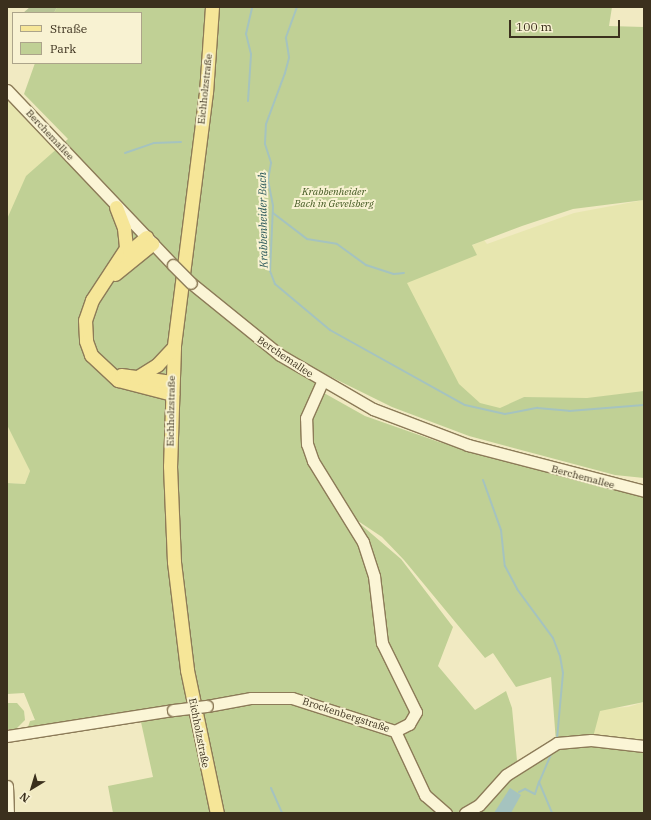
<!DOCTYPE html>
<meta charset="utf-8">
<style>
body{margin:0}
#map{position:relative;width:651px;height:820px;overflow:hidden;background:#f1eac2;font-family:"IBM Plex Serif",serif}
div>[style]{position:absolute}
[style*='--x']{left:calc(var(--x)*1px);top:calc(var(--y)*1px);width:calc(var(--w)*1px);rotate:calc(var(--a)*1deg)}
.farmland>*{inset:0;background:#e7e6af}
.green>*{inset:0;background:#c0d095}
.cemetery>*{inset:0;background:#b7c495}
.water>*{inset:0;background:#a5c3bf}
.stream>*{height:2px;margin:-1px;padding:0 1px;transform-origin:1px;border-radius:1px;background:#a5c3bf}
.roads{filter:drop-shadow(1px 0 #8c7b58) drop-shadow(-1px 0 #8c7b58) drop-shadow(0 1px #8c7b58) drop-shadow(0 -1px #8c7b58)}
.minor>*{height:11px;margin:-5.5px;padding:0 5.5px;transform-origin:5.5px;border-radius:5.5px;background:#fbf5d6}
.major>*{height:13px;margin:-6.5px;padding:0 6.5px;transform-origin:6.5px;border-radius:6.5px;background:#f6e698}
.bridges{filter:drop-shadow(1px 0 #8c7b58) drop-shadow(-1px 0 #8c7b58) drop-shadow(0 1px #8c7b58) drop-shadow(0 -1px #8c7b58)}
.minor-bridge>*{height:11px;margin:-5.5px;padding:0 5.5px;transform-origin:5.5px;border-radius:5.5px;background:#fbf5d6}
span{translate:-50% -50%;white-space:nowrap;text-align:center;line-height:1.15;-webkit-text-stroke:4px #f8f2d2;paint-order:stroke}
.street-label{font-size:10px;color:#3b301d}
.park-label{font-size:10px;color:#435922;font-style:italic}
.water-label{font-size:11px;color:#2b585b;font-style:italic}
.frame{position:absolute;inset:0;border:8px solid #3b301d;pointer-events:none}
.legend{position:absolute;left:12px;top:12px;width:130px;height:52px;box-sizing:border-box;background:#f8f2d2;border:1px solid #aca48a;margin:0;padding:5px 7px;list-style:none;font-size:12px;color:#3b301d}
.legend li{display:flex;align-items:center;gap:8px;height:20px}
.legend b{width:20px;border:1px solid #aca48a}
.north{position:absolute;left:12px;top:768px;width:40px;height:40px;-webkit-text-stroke:3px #f8f2d2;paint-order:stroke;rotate:218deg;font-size:11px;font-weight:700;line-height:16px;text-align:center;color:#3b301d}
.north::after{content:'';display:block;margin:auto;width:14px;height:18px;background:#3b301d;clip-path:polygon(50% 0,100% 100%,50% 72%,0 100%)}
.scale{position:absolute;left:509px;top:20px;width:111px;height:18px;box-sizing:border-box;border:2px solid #3b301d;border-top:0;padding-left:5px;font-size:12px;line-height:14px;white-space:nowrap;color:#3b301d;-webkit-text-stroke:3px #f8f2d2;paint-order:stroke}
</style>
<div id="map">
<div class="farmland">
<div style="clip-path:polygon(7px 96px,57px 149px,26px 177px,8px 219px)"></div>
<div style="clip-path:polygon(644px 200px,644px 392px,574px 400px,524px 397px,499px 409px,482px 405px,461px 389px,401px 278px,484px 240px,487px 244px,574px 213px)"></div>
<div style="clip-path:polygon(7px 425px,30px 471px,25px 484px,7px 483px)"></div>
<div style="clip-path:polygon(644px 702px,644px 740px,560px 738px,558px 711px,628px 707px)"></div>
</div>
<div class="green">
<div style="clip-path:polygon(evenodd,57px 7px,612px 7px,609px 26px,644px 27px,644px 200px,573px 209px,522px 226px,472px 245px,477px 255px,407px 283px,459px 384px,480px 403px,500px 408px,524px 397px,587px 398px,644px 391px,644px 478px,615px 475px,469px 436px,392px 407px,321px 372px,313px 389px,314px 406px,324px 393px,365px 416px,439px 442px,644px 497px,644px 702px,600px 711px,592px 741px,644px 747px,644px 813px,113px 813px,108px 786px,153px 777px,139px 713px,27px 730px,30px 721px,35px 720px,24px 693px,7px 694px,7px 483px,25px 484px,30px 471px,7px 425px,7px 219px,26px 176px,68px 139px,24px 94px,35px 63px,141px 63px,141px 13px,54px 13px,57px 7px,352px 517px,382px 537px,404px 560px,485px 658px,493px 653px,516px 687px,551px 677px,556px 742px,518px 771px,512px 708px,506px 691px,475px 710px,438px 666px,453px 627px,401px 559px,352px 517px)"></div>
<div style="clip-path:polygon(7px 703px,17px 703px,24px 711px,25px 720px,15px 730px,7px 729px)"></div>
</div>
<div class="cemetery">
<div style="clip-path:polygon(30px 7px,57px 7px,54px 13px,23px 13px)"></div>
</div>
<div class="water">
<div style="clip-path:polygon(510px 788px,521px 795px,511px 813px,494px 813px)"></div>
</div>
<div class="stream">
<div style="--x:297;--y:7;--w:33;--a:110"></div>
<div style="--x:286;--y:38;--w:20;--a:81"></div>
<div style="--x:289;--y:58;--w:16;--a:105"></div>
<div style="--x:285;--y:73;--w:54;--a:110.4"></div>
<div style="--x:266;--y:124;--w:20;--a:93"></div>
<div style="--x:265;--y:144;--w:20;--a:72"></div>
<div style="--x:271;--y:163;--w:17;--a:100"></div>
<div style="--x:268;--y:180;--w:26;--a:79"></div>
<div style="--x:273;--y:206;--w:65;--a:92.6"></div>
<div style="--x:270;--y:271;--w:14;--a:69"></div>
<div style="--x:275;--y:284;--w:72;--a:39.9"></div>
<div style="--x:330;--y:330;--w:154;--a:29.1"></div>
<div style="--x:465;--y:405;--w:41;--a:12.7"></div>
<div style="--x:505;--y:414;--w:33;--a:-11"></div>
<div style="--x:537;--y:408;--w:32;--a:5"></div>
<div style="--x:569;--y:411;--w:75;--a:-4.6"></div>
<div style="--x:248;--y:101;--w:47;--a:-86.3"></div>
<div style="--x:251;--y:54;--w:21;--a:-104"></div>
<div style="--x:246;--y:34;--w:28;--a:-77"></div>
<div style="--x:125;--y:153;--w:31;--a:-19"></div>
<div style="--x:154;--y:143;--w:27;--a:-2"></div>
<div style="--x:273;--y:213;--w:43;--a:37.4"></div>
<div style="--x:307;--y:239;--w:30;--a:9"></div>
<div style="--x:337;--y:244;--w:36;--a:36"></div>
<div style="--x:366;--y:265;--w:29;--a:18"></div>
<div style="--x:394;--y:274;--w:10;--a:-6"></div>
<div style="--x:483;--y:480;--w:53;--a:70.2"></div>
<div style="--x:501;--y:530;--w:36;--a:84"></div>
<div style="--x:505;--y:566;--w:26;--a:62"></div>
<div style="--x:517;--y:589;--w:61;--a:53.7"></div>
<div style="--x:553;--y:638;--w:19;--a:69"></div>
<div style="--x:560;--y:656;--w:17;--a:80"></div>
<div style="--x:563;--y:673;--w:66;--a:95.2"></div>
<div style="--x:552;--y:752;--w:33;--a:113"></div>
<div style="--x:539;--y:782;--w:34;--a:67"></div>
<div style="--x:271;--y:788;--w:27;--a:66"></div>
<div style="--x:519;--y:792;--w:7;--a:-27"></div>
<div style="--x:525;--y:789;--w:11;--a:27"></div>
<div style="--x:535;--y:794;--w:13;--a:-72"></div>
</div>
<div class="roads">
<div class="minor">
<div style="--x:7;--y:90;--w:241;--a:46.5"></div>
<div style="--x:191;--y:283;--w:114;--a:39"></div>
<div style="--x:280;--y:355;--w:108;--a:30.1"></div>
<div style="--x:373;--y:409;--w:102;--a:20.8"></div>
<div style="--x:468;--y:445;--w:182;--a:14.6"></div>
<div style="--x:207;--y:706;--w:45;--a:-10.3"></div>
<div style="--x:251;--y:698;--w:41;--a:0"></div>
<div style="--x:292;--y:698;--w:108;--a:17.8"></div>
<div style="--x:395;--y:731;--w:16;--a:-27"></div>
<div style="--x:409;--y:724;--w:14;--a:-60"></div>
<div style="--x:416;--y:712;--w:77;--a:-116.2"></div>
<div style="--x:382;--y:643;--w:67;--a:-96.8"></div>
<div style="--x:374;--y:576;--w:36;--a:-108"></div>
<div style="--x:363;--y:542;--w:95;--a:-121.7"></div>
<div style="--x:313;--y:461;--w:18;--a:-109"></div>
<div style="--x:307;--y:444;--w:26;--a:-92"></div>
<div style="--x:306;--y:418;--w:39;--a:-66"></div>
<div style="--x:395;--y:731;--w:71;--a:64.9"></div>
<div style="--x:425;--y:795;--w:28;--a:41"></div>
<div style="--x:7;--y:736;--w:168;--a:-8.9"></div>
<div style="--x:7;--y:786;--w:27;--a:88"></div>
<div style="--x:465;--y:813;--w:16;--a:-30"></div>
<div style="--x:479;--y:805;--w:40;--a:-48"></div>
<div style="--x:506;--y:775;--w:60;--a:-32.1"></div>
<div style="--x:557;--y:743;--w:34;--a:-5"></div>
<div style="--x:591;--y:740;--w:53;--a:6.5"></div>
</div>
<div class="major">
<div style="--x:212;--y:7;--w:85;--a:94"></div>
<div style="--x:206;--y:92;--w:257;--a:97.2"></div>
<div style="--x:174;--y:347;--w:119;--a:91.9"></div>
<div style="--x:170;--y:466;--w:96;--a:87.6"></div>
<div style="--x:174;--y:562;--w:109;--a:83.1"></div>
<div style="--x:187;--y:670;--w:146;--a:78.2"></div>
<div style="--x:116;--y:207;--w:22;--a:69"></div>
<div style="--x:124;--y:228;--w:20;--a:84"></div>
<div style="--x:126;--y:248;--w:62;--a:123.2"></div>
<div style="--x:92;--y:300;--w:21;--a:109"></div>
<div style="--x:85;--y:320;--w:21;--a:87"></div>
<div style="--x:86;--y:341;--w:15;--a:70"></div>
<div style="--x:91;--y:355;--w:37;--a:43"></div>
<div style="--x:118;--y:380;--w:56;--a:14.5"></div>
<div style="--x:129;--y:252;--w:23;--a:-41"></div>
<div style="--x:115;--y:274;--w:48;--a:-39"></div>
<div style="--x:121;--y:375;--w:51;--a:7.8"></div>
<div style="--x:136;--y:378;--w:25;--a:-32"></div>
<div style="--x:157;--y:365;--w:25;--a:-47"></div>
</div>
</div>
<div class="bridges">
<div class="minor-bridge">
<div style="--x:173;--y:265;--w:25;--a:45"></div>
<div style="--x:173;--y:710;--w:34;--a:-7"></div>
</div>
</div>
<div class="street-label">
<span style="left:205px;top:89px;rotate:-84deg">Eichholzstraße</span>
<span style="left:50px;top:135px;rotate:47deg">Berchemallee</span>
<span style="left:285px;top:357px;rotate:34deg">Berchemallee</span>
<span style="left:171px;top:411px;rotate:-89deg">Eichholzstraße</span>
<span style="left:583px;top:477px;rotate:15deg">Berchemallee</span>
<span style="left:346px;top:715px;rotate:18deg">Brockenbergstraße</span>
<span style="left:199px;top:733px;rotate:79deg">Eichholzstraße</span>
</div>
<div class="park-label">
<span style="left:334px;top:197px">Krabbenheider<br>Bach in Gevelsberg</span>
</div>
<div class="water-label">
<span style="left:263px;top:220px;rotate:-91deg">Krabbenheider Bach</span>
</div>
<div class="frame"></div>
<ul class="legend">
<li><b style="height:5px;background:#f6e698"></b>Straße</li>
<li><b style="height:11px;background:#c0d095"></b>Park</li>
</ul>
<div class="north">N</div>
<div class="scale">100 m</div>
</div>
